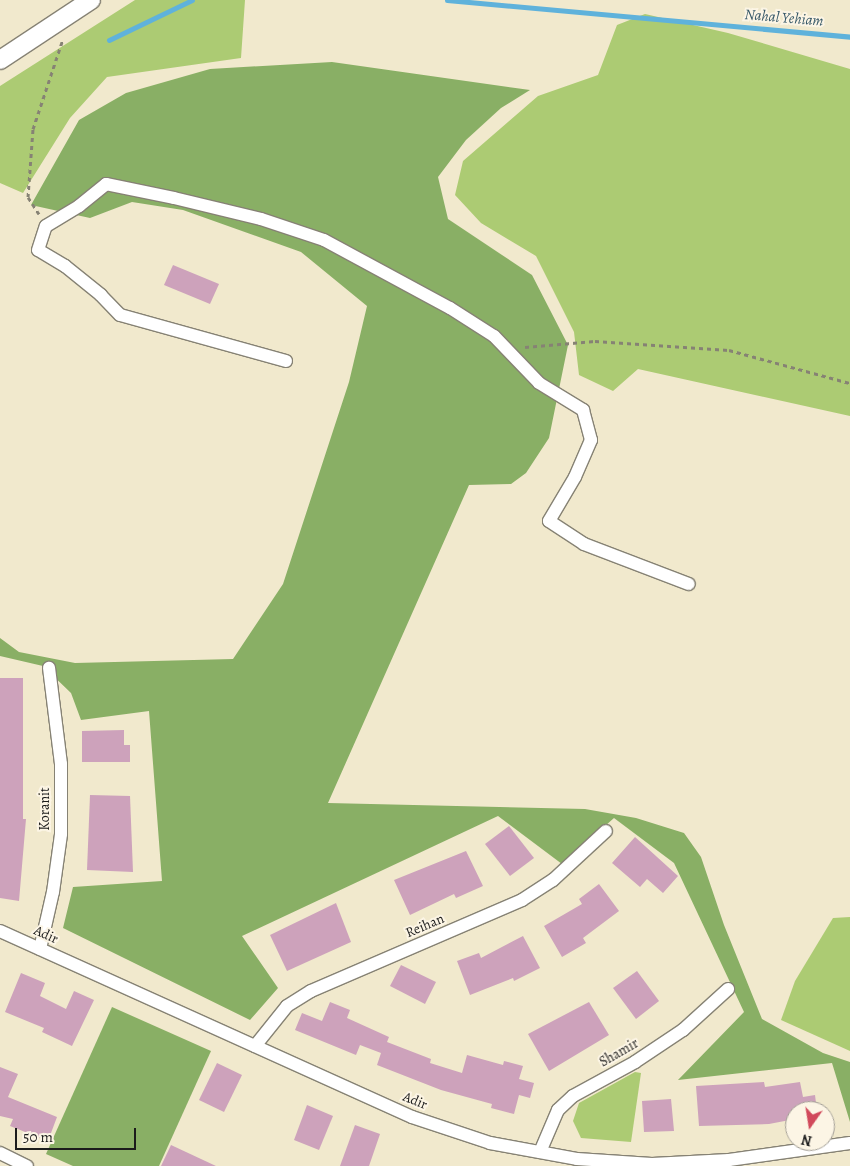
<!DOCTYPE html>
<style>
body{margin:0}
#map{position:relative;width:850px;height:1166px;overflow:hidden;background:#f1e9cd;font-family:Alegreya,serif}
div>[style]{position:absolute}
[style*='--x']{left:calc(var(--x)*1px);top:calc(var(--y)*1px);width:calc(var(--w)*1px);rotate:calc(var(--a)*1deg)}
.green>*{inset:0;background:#accb73}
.forest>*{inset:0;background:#89af65}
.stream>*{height:5px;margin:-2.5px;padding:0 2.5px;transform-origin:2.5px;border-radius:2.5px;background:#5fb2db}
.building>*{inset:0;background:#cda2bb}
.path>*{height:3px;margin-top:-1.5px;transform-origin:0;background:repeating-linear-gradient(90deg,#868274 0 4px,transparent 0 8px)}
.roads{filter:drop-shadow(1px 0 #868274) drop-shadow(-1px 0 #868274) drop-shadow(0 1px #868274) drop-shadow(0 -1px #868274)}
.minor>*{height:12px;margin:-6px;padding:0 6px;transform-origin:6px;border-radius:6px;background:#fff}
.secondary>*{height:18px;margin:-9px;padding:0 9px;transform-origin:9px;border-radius:9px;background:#fff}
span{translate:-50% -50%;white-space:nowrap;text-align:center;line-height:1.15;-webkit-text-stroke:4px #fcf5e5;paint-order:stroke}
.street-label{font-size:14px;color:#1c1c1c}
.water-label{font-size:15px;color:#375868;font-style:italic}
.north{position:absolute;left:785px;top:1101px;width:50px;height:50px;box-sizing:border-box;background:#fcf5e5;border:1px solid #a29e95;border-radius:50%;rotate:193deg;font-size:14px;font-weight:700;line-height:20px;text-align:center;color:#1c1c1c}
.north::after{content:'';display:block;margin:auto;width:18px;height:22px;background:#d1495b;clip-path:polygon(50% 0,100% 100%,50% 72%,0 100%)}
.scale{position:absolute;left:15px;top:1128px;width:121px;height:22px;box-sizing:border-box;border:2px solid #1c1c1c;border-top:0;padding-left:6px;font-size:15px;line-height:18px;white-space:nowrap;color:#1c1c1c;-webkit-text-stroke:4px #fcf5e5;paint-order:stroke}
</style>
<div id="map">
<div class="green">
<div style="clip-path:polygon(135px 0,245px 0,241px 58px,107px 77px,70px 118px,23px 193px,0 183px,0 86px)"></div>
<div style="clip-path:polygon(645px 14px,728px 33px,850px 69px,850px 416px,638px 369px,613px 391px,579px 375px,574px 332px,536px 256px,481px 223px,455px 195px,463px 161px,538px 96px,598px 75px,617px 25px)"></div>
<div style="clip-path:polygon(850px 917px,850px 1051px,781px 1020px,795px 981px,833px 918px)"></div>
<div style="clip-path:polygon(635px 1072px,641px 1073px,631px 1142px,581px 1138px,573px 1121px,579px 1103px)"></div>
</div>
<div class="forest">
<div style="clip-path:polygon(332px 62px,530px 90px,501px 108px,466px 140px,438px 177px,448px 219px,532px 275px,568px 345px,549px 438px,526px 473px,511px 484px,469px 485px,328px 803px,585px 809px,636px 818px,684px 833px,701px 857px,724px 925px,762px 1019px,823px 1053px,850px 1062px,850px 1122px,832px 1063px,678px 1080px,744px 1012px,674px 863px,614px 818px,562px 864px,498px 816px,242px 936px,278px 988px,250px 1020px,63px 928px,73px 887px,162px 881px,149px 711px,81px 720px,71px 693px,43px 666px,0 656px,0 638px,19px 652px,75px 663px,233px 659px,283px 584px,349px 382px,367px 306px,301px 252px,183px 210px,132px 202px,90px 218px,31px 205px,79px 120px,126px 93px,210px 69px)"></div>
<div style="clip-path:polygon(112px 1007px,211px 1051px,159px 1166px,73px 1166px,46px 1154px)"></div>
</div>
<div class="stream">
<div style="--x:447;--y:0;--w:405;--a:5.2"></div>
<div style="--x:109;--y:40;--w:92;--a:-25.7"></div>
</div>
<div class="building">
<div style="clip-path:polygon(173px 265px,219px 284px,210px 304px,164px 285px)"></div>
<div style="clip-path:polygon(0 678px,23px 678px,23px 819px,26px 819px,19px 901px,0 898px)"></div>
<div style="clip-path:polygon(124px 730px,124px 745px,130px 745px,130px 762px,82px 762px,82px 731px)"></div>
<div style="clip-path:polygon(90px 795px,130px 796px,133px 872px,87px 870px)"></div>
<div style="clip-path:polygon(509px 826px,534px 858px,510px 876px,485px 844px)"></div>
<div style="clip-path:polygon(635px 837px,678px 876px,663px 893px,647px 879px,640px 887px,612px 863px)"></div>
<div style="clip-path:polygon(466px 851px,483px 886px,456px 898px,454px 894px,410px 915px,394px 880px)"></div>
<div style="clip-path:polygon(599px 884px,619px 911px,583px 938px,586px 943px,562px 957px,544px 926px,582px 904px,579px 899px)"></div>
<div style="clip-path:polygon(336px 903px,351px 942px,287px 971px,270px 935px)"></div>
<div style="clip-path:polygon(523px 936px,540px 968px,514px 981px,513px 978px,470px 995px,457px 961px,479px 953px,481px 958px)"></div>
<div style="clip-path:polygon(401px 965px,436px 982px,425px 1004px,390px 986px)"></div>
<div style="clip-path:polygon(637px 971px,659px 1001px,636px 1019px,613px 988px)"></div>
<div style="clip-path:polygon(21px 973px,45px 983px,40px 996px,66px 1009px,74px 991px,94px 1000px,72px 1046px,42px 1032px,44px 1028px,5px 1012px)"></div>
<div style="clip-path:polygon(330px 1002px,350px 1010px,347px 1018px,389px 1037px,387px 1042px,431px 1059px,430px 1063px,462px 1073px,467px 1055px,503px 1065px,504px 1061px,523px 1066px,519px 1079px,534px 1083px,530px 1098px,519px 1095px,514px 1114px,491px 1108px,492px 1104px,441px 1090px,377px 1065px,381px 1053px,360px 1045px,356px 1055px,295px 1030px,302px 1013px,322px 1021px)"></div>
<div style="clip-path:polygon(589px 1002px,609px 1035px,549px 1071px,528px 1034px)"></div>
<div style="clip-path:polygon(217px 1063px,242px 1075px,224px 1112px,199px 1100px)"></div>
<div style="clip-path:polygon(0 1067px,18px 1074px,8px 1097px,57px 1117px,48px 1141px,10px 1126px,13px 1119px,0 1116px)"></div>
<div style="clip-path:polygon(764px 1082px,765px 1087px,800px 1082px,803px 1097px,815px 1095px,817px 1111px,795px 1111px,795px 1119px,769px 1124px,699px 1126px,696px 1086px)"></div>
<div style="clip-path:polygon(671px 1099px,674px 1131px,644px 1132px,642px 1101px)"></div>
<div style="clip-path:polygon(307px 1105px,333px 1116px,319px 1150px,294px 1140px)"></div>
<div style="clip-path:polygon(355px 1125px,380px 1134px,369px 1166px,340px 1166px)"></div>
<div style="clip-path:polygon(171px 1145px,216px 1166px,161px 1166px)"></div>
</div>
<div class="path">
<div style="--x:39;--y:214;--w:20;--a:-123"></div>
<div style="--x:28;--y:197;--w:68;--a:-85.8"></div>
<div style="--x:33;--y:129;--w:95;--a:-71.6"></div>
<div style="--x:525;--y:347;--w:70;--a:-4.9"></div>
<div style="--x:595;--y:341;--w:134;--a:3.8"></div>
<div style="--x:729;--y:350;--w:125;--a:15.3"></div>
</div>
<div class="roads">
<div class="minor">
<div style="--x:286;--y:361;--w:172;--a:-164.5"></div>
<div style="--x:120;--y:315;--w:28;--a:-134"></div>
<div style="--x:101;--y:295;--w:46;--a:-141.1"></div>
<div style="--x:65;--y:266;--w:31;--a:-149"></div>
<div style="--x:38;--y:250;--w:25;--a:-72"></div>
<div style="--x:46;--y:226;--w:39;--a:-31"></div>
<div style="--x:79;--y:206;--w:35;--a:-39"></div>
<div style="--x:106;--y:184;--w:69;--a:11.6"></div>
<div style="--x:174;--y:198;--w:89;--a:13.6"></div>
<div style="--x:261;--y:219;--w:66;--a:18.4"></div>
<div style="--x:324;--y:240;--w:143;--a:28.4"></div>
<div style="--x:450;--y:308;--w:52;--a:32.5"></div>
<div style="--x:494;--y:336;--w:65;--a:46.2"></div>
<div style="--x:539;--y:383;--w:52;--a:31.5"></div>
<div style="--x:583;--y:410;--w:31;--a:75"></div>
<div style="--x:591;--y:440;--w:40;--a:113.4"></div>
<div style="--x:575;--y:477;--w:51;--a:120.6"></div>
<div style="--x:549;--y:521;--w:42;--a:33.3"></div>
<div style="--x:584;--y:544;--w:112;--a:20.9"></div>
<div style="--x:0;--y:931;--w:452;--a:24.3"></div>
<div style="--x:412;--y:1117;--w:82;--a:18.4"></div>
<div style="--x:490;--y:1143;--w:88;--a:10.4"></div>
<div style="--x:577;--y:1159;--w:75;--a:3.8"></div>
<div style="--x:652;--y:1164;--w:77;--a:-3"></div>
<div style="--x:729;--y:1160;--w:122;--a:-8"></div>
<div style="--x:40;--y:949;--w:58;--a:-77.2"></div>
<div style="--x:53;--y:892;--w:59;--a:-82.1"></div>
<div style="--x:61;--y:834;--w:70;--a:-90"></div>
<div style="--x:61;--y:764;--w:97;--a:-97.1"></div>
<div style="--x:255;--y:1046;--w:51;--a:-51.3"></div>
<div style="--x:287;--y:1006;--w:28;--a:-32"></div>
<div style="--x:311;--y:991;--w:230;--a:-23.3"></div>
<div style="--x:522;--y:900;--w:37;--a:-33"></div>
<div style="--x:553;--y:880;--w:72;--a:-42.8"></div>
<div style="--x:540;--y:1152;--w:46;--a:-66.8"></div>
<div style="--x:558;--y:1110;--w:21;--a:-43"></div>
<div style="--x:573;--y:1096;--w:71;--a:-28.7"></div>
<div style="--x:635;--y:1062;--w:58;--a:-33.7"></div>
<div style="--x:683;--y:1030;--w:61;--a:-42.3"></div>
<div style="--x:0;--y:1153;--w:30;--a:26"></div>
</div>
<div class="secondary">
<div style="--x:0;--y:60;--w:109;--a:-33.4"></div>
</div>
</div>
<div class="street-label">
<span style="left:45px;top:809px;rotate:-90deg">Koranit</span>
<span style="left:425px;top:926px;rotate:-23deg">Reihan</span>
<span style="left:46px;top:935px;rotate:24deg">Adir</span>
<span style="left:619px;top:1053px;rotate:-30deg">Shamir</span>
<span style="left:415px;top:1101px;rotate:22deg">Adir</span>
</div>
<div class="water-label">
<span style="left:784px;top:18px;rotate:5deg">Nahal Yehiam</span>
</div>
<div class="north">N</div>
<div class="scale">50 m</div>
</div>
